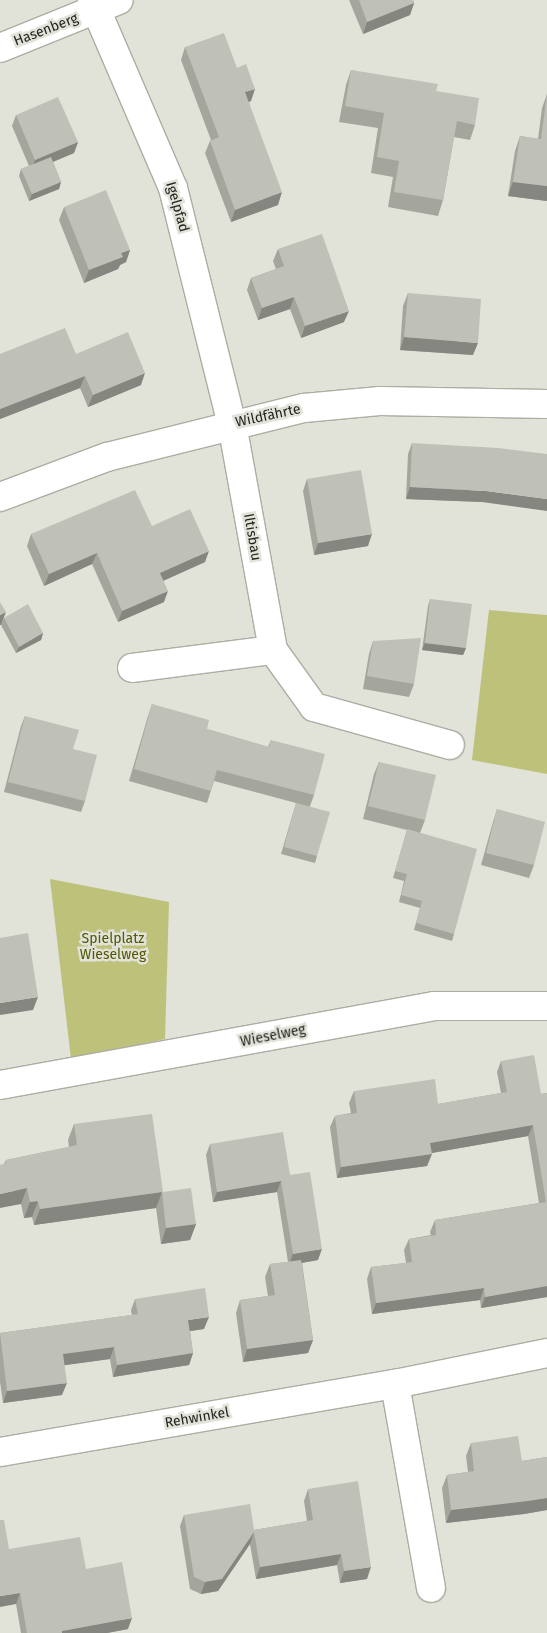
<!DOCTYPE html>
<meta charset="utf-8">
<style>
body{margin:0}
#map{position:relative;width:547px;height:1633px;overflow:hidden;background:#e1e2d8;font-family:"Fira Sans",sans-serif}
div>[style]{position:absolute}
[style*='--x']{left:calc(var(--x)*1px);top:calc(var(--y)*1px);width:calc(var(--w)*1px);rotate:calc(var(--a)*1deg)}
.green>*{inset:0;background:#bdc179}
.roads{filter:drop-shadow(1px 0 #acada3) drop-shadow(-1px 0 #acada3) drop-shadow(0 1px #acada3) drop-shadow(0 -1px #acada3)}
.minor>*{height:28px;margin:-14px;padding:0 14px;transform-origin:14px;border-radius:14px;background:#fff}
.wall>*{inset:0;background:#a4a59d}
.shaded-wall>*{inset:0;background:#868680}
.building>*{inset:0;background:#bfc0b7}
span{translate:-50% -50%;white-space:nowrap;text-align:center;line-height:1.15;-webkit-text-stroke:5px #e1e2d8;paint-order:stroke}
.street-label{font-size:14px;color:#22231f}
.park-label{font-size:14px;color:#545601}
</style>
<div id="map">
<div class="green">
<div style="clip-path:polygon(489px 610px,547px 615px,547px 774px,472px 760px)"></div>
<div style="clip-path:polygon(50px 879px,169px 902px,165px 1039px,71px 1059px)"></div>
</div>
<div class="roads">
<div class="minor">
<div style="--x:92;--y:0;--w:205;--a:66.7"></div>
<div style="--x:173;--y:188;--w:243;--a:76"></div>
<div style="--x:232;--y:424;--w:230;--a:79.7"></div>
<div style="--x:0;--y:48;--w:128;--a:-22"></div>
<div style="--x:0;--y:497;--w:114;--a:-20.5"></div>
<div style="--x:107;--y:457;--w:203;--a:-14"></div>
<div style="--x:304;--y:408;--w:76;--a:-5.3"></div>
<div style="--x:380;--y:401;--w:167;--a:1"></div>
<div style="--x:132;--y:668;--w:142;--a:-7.3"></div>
<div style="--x:273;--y:650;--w:70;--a:54.3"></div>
<div style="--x:314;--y:707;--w:141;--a:15.6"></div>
<div style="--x:0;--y:1085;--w:441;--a:-10.3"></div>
<div style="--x:434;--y:1006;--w:113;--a:0"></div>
<div style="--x:395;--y:1384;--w:207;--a:80"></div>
<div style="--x:0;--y:1452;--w:401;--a:-9.8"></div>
<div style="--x:395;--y:1384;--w:155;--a:-11.5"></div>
</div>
</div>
<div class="wall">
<div style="clip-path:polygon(349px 0,413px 0,414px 3px,410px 15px,363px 34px)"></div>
<div style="clip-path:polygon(185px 47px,237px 68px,251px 101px,249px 102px,278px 205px,231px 222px,205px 153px,210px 141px,211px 140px,181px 60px)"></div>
<div style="clip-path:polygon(351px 70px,436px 91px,475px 125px,470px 140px,454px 137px,443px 200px,438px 216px,388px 207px,393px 177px,371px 173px,378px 128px,339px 122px,346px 85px)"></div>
<div style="clip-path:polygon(547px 94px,547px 201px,508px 196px,515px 151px,520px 136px,538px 139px,542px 108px)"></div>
<div style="clip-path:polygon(16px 115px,78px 142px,74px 153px,53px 162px,61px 182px,59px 189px,29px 201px,19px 176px,21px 169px,29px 166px,12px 126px)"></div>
<div style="clip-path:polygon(64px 207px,130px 250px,126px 262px,120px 265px,118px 269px,84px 283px,59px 220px)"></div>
<div style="clip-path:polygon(278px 249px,344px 322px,301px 338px,290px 309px,258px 320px,247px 290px,251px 278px,276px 269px,273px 261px)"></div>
<div style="clip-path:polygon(408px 293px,473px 355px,400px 350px,403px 306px)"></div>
<div style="clip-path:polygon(0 354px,76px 354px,141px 385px,88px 407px,80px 388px,0 419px)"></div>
<div style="clip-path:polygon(412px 443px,482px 502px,406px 499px,408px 454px)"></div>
<div style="clip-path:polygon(307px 479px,368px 546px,314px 555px,303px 491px)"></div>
<div style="clip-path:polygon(152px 526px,205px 562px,163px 581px,164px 602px,118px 622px,92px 564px,44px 586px,27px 546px,31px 534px)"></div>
<div style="clip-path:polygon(430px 599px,466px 648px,463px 655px,422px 650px,428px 606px)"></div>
<div style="clip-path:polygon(4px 618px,43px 633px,41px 640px,16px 653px,1px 625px)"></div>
<div style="clip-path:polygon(373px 641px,414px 684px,409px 697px,363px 689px,369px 654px)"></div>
<div style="clip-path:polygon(152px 704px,207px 729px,268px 747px,271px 740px,314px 795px,310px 806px,317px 856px,315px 863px,281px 854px,296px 803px,214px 781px,207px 803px,129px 781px,148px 716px)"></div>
<div style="clip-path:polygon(25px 716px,73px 749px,85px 801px,81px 812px,4px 792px,21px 726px)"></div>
<div style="clip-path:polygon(379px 762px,425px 820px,420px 833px,454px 934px,452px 941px,414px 930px,420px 908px,399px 902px,404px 881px,393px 878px,407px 830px,363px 819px,374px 774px)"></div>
<div style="clip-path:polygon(497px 809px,534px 865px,529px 878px,481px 865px,493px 822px)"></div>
<div style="clip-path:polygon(501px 1061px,541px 1094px,547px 1093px,547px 1297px,481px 1308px,480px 1300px,372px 1314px,367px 1279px,371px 1267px,406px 1263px,404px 1250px,409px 1239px,431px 1235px,430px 1232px,435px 1220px,539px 1203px,528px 1136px,432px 1153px,427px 1166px,337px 1178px,330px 1127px,335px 1116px,351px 1113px,349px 1103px,354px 1091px,438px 1104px,501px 1093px,497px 1072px)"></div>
<div style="clip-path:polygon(74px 1124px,163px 1192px,196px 1224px,190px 1240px,161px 1244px,156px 1208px,34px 1225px,32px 1217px,24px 1218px,21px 1204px,4px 1164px,6px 1160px,69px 1147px,68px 1140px)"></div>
<div style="clip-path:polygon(210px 1144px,290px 1175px,318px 1260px,302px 1263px,313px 1340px,308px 1353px,243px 1362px,236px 1313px,240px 1300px,268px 1296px,265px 1277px,270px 1264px,288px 1262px,277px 1192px,213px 1202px,206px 1155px)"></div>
<div style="clip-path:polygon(135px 1299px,204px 1329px,190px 1331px,193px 1353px,189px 1365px,113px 1377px,110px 1359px,64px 1365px,62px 1395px,3px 1403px,0 1382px,0 1333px,132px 1315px,131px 1310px)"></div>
<div style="clip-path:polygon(471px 1443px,522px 1461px,547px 1457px,547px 1510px,524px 1514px,446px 1523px,442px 1488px,447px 1475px,468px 1472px,466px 1456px)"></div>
<div style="clip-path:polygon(308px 1489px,367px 1579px,340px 1583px,337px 1565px,256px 1579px,250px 1544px,218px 1591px,201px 1594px,190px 1589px,180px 1526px,184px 1515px,254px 1530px,307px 1521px,304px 1501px)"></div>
<div style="clip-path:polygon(9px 1549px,86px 1569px,128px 1629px,107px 1633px,21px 1633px,16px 1604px)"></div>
</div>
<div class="shaded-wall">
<div style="clip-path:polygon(414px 3px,410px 15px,363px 34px,367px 22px)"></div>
<div style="clip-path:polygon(255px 89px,251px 101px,241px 105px,245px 92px)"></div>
<div style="clip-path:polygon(78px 142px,74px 153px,31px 171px,35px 160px)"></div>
<div style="clip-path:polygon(61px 182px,59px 189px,29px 201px,32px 194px)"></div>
<div style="clip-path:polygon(513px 182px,547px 186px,547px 201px,508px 196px)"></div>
<div style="clip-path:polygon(282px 192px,278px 205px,231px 222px,235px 210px)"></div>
<div style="clip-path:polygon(130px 250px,126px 262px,120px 265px,118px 269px,84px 283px,89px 270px,121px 253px)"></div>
<div style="clip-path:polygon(294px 297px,290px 309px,258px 320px,262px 308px)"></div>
<div style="clip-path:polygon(349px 311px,344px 322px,301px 338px,305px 326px)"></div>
<div style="clip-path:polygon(404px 337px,478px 343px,473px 355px,400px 350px)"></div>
<div style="clip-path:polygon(145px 373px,141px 385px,88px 407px,93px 395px)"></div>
<div style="clip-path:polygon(85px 376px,80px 388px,0 419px,0 409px)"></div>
<div style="clip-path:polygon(410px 487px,486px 491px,547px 499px,547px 511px,482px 502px,406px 499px)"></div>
<div style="clip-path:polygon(372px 534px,368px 546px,314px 555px,318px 543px)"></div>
<div style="clip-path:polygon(209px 551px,205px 562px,156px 584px,160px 573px)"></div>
<div style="clip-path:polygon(97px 553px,92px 564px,44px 586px,49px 574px)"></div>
<div style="clip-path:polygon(168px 591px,164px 602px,118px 622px,122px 611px)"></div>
<div style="clip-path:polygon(6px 612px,1px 625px,0 625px,0 615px)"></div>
<div style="clip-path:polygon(43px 633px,41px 640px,16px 653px,19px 647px)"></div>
<div style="clip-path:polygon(425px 643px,466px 648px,463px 655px,422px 650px)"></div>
<div style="clip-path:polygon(38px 997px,33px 1010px,0 1015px,0 1003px)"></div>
<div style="clip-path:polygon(533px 1125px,528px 1136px,426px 1154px,430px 1143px)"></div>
<div style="clip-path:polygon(432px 1154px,427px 1166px,337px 1178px,341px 1167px)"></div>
<div style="clip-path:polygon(281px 1181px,277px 1192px,213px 1202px,217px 1192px)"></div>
<div style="clip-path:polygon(27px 1188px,21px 1204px,0 1208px,0 1194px)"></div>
<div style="clip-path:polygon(162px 1192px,156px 1208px,34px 1225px,40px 1209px)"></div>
<div style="clip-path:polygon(38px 1201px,32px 1217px,24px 1218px,30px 1202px)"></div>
<div style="clip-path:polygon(196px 1224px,190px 1240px,161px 1244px,166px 1228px)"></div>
<div style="clip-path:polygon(322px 1249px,318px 1260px,289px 1265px,293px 1254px)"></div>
<div style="clip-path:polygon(547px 1286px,547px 1297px,481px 1308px,485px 1297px)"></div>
<div style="clip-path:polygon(484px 1288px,480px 1300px,372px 1314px,376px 1303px)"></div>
<div style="clip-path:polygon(209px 1317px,204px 1329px,184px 1332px,188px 1320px)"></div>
<div style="clip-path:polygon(313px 1340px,308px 1353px,243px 1362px,247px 1349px)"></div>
<div style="clip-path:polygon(114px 1347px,110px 1359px,59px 1366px,63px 1354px)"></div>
<div style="clip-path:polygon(193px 1353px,189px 1365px,113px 1377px,117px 1365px)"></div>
<div style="clip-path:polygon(67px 1383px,62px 1395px,3px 1403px,7px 1391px)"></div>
<div style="clip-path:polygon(547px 1498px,547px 1510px,524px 1514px,446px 1523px,451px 1510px)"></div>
<div style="clip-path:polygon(254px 1532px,250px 1544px,218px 1591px,201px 1594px,205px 1582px)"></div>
<div style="clip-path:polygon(341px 1554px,337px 1565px,256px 1579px,260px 1567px)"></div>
<div style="clip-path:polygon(371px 1567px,367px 1579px,340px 1583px,344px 1571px)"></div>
<div style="clip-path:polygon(20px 1593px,16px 1604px,0 1607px,0 1596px)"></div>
<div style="clip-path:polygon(132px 1618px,128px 1629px,107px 1633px,61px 1633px,62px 1631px)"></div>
</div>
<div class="building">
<div style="clip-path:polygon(359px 0,413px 0,414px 3px,367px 22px)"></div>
<div style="clip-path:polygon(224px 33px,237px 68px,246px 64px,255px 89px,245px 92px,282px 192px,235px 210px,210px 141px,219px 137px,185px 47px)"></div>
<div style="clip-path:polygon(351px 70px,438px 84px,436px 91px,479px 98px,475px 125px,457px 121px,443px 200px,394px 192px,399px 161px,377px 157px,384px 113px,345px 106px)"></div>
<div style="clip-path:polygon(547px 94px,547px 186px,513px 182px,520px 136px,541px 139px)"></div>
<div style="clip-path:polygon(58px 97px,78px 142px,35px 160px,16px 115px)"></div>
<div style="clip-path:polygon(51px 157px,61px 182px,32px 194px,21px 169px)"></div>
<div style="clip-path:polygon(106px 190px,130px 250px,121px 253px,123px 257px,89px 270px,64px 207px)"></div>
<div style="clip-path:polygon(322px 234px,349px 311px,305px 326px,294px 297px,262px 308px,251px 278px,284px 266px,278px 249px)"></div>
<div style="clip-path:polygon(408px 293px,481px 299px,478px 343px,404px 337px)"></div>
<div style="clip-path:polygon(65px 328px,76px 354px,128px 332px,145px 373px,93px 395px,85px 376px,0 409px,0 354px)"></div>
<div style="clip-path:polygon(412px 443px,498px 448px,547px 454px,547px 499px,486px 491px,410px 487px)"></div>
<div style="clip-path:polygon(361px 470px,372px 534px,318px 543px,307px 479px)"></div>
<div style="clip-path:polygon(135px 490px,152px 526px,190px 509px,209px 551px,160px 573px,168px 591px,122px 611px,97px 553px,49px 574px,31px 534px)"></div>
<div style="clip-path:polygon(430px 599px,472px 604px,466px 648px,425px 643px)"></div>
<div style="clip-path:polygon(0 602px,6px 612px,0 615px)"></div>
<div style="clip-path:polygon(28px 604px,43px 633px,19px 647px,4px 618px)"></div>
<div style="clip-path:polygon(421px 638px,414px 684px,367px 676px,373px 641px)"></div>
<div style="clip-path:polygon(152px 704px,209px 720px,207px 729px,269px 747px,271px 740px,325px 754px,314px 795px,217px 770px,211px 791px,134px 769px)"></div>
<div style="clip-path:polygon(25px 716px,79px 730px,73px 749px,97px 755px,85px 801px,8px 782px)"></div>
<div style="clip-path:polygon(379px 762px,436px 775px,425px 820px,368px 806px)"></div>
<div style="clip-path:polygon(296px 803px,330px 812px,317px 856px,284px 847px)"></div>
<div style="clip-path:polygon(497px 809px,545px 822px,534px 865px,486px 853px)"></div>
<div style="clip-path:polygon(407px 829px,477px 849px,454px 934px,416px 923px,422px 901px,401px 895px,407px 874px,395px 871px)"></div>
<div style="clip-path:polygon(28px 933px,38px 997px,0 1003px,0 938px)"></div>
<div style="clip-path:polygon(534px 1055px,541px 1094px,547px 1093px,547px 1286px,485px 1297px,484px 1288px,376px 1303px,371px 1267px,412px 1262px,409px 1239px,436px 1235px,435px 1220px,546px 1202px,533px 1125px,430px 1143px,432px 1154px,341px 1167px,335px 1116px,357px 1113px,354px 1091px,435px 1079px,438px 1104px,507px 1092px,501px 1061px)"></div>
<div style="clip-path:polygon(152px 1114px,163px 1192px,191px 1188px,196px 1224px,166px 1228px,162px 1192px,40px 1209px,38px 1201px,30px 1202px,27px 1188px,0 1194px,0 1165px,6px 1163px,6px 1160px,77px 1145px,74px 1124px)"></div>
<div style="clip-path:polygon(283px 1132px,290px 1175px,310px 1172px,322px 1249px,293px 1254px,281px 1181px,217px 1192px,210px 1144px)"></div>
<div style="clip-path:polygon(301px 1260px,313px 1340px,247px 1349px,240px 1300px,275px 1295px,270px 1264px)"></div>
<div style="clip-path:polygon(205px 1288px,209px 1317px,188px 1320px,193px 1353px,117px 1365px,114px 1347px,63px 1354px,67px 1383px,7px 1391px,0 1333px,138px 1314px,135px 1299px)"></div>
<div style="clip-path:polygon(518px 1436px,522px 1461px,547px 1457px,547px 1498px,528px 1501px,451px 1510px,447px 1475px,474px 1471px,471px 1443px)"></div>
<div style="clip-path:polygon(358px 1481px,371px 1567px,344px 1571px,341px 1554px,260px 1567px,254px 1532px,222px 1579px,205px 1582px,194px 1577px,184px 1515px,250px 1504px,254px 1530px,313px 1520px,308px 1489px)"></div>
<div style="clip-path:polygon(0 1520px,4px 1520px,9px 1549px,80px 1537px,86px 1569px,122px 1562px,132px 1618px,62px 1631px,62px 1633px,27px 1633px,20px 1593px,0 1596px)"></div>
</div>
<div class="street-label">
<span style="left:46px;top:30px;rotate:-21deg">Hasenberg</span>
<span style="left:177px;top:207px;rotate:74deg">Igelpfad</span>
<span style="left:268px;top:416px;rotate:-12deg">Wildfährte</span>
<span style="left:252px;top:537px;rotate:80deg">Iltisbau</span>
<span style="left:273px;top:1036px;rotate:-11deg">Wieselweg</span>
<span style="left:197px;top:1418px;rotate:-10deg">Rehwinkel</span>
</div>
<div class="park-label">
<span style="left:113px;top:947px">Spielplatz<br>Wieselweg</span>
</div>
</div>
